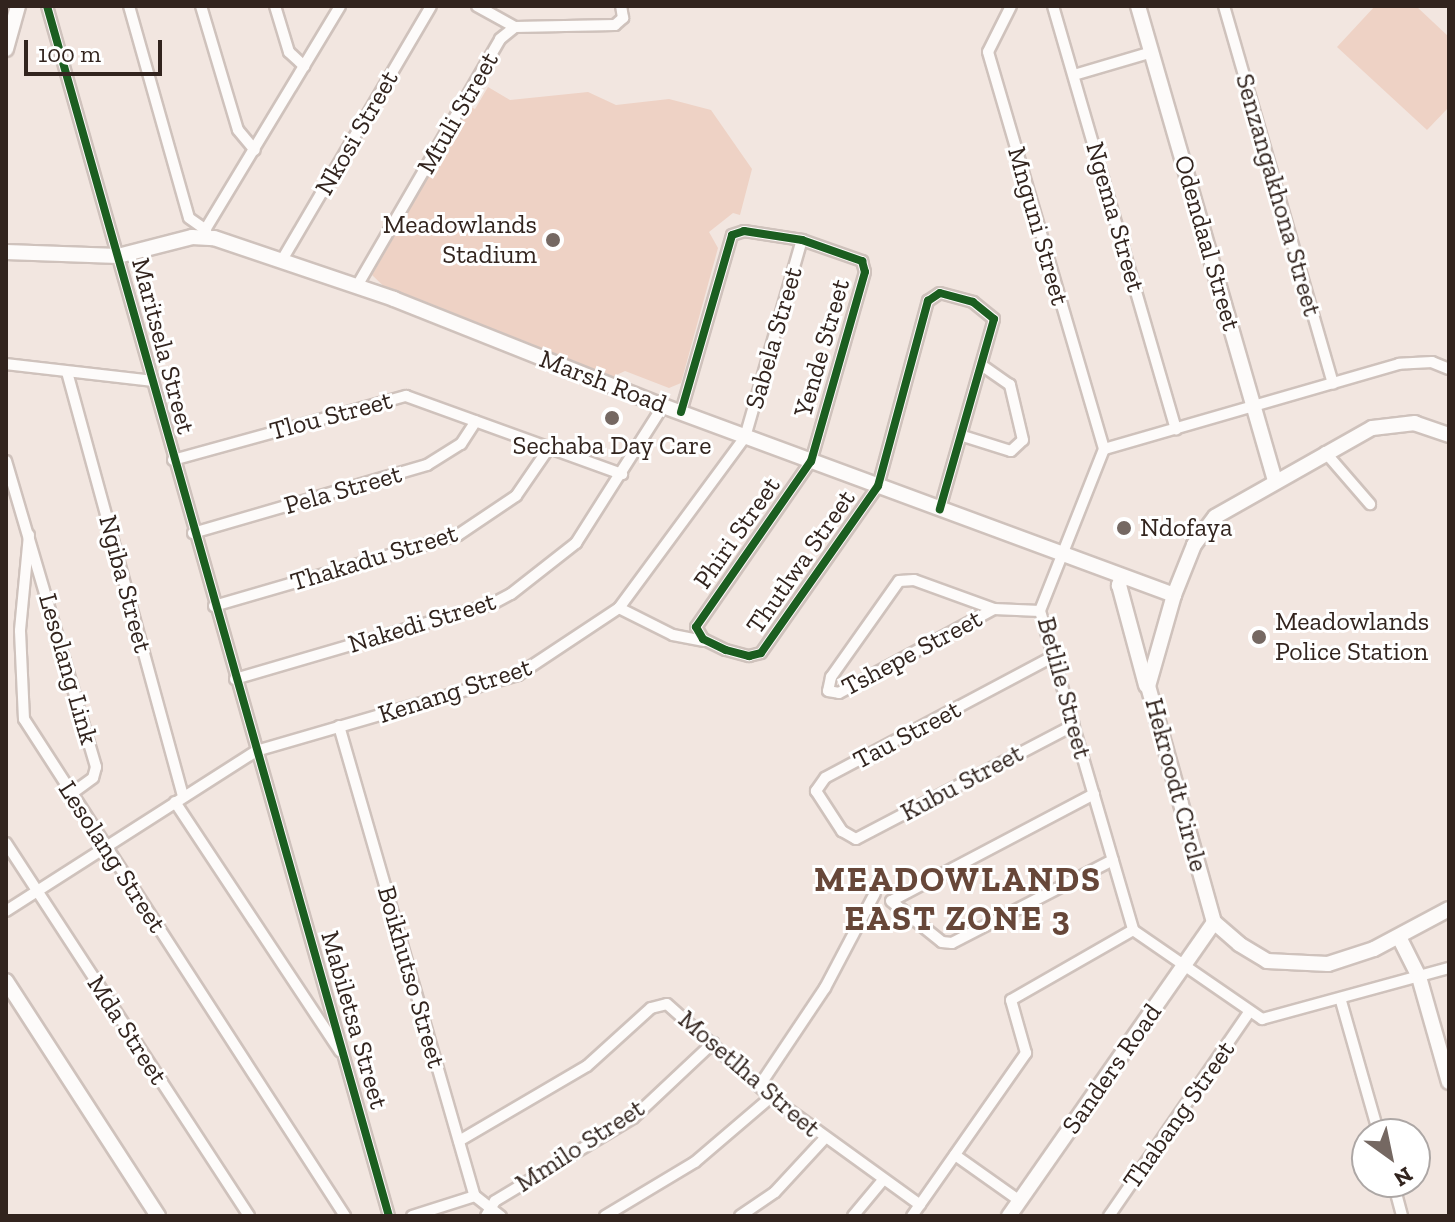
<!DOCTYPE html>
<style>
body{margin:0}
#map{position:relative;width:1455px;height:1222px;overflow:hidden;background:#f2e6e0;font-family:"Zilla Slab",serif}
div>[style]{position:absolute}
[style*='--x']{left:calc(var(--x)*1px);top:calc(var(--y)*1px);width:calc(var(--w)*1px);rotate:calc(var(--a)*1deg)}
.green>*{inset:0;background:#eed2c5}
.roads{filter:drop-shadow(2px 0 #cfc2bc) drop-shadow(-2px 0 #cfc2bc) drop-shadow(0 2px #cfc2bc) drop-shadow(0 -2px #cfc2bc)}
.street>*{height:10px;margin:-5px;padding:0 5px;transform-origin:5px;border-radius:5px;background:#fdfbfa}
.secondary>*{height:14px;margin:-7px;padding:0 7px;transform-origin:7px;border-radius:7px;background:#fdfbfa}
.cycleway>*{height:8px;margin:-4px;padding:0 4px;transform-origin:4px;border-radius:4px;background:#1b5e20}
.dots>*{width:22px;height:22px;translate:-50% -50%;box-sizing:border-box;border:4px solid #fff;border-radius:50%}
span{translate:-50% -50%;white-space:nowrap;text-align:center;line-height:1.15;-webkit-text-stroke:6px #fff;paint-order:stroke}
.street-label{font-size:26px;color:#32241e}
.poi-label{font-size:26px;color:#32241e}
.right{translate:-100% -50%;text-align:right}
.left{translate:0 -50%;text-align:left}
.district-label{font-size:34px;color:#674739;font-weight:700;letter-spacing:2px}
.frame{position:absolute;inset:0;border:8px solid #32241e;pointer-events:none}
.north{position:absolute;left:1351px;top:1118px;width:80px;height:80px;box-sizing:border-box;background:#fff;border:2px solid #ada7a5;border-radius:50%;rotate:147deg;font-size:22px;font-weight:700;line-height:32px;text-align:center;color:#32241e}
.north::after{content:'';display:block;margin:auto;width:28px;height:36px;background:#756862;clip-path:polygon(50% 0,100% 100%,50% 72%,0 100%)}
.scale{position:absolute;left:24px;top:40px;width:138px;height:36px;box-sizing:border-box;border:4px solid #32241e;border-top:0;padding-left:10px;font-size:24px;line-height:28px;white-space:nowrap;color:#32241e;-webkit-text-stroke:6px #fff;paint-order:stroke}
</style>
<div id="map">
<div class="green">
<div style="clip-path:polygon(1375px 6px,1416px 6px,1449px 37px,1449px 107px,1427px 130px,1337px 47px)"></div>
<div style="clip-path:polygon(488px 87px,510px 100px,588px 92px,616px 105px,669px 99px,711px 110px,752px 169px,740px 215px,733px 213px,709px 232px,718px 248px,681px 383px,669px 388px,625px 371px,612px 377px,393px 295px,372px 275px,469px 106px,475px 109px)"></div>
</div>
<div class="roads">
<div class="street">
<div style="--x:47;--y:6;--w:1257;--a:74.22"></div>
<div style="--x:129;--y:6;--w:220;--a:74.2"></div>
<div style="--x:189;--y:218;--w:21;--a:35"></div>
<div style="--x:201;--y:6;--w:129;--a:73.4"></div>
<div style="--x:238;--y:130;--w:26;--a:50"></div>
<div style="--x:275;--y:6;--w:48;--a:73.1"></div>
<div style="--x:289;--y:52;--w:21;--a:43"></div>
<div style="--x:477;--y:6;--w:43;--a:28.9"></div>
<div style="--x:1011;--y:6;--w:51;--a:116.6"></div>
<div style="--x:988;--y:52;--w:414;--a:73.7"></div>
<div style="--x:1053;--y:6;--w:441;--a:73.8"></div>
<div style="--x:1224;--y:6;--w:393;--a:73.9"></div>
<div style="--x:515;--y:27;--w:100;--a:-1.1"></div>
<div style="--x:615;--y:25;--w:11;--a:-41"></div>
<div style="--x:623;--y:18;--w:12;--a:-99"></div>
<div style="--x:1074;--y:75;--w:81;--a:-16.4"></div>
<div style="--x:202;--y:235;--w:267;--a:-58.9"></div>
<div style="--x:282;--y:260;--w:294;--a:-59.6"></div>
<div style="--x:357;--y:286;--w:285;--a:-59.9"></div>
<div style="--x:500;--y:39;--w:19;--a:-39"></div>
<div style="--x:6;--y:364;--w:148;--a:6.6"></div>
<div style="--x:1449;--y:369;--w:18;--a:-158"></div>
<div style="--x:1432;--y:362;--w:33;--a:177"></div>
<div style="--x:1399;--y:364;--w:307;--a:163.9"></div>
<div style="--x:1104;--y:449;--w:174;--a:111.6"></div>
<div style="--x:1040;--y:611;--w:332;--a:73.7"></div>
<div style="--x:1133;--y:930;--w:157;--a:34.6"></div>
<div style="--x:1262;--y:1019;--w:194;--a:-15.3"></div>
<div style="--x:67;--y:372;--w:440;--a:74.7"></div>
<div style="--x:681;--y:412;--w:184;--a:-73.9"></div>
<div style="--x:732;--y:235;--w:13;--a:-18"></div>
<div style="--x:744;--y:231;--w:59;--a:8.8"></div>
<div style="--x:802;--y:240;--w:64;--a:19.3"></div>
<div style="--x:862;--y:261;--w:11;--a:75"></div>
<div style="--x:865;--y:272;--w:197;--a:105.9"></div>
<div style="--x:811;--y:461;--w:202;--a:124.7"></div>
<div style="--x:696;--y:627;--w:14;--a:60"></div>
<div style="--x:703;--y:639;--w:25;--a:26"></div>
<div style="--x:726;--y:650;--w:24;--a:15"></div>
<div style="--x:749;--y:656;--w:12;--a:-14"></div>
<div style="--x:761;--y:653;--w:204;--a:-55"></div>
<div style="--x:878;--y:486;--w:192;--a:-74.9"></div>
<div style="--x:928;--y:301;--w:14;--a:-34"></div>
<div style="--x:940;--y:293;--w:34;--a:15"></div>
<div style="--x:973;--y:302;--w:27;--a:39"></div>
<div style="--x:994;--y:319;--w:198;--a:105.9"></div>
<div style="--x:963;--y:436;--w:50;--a:17.4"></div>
<div style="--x:1011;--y:451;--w:16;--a:-43"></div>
<div style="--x:1023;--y:440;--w:57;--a:-103.3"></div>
<div style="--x:1010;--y:385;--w:33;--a:-145"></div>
<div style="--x:1325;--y:452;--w:69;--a:49.1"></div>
<div style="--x:173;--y:460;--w:242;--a:-15.4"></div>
<div style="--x:406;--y:396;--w:230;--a:19.9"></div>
<div style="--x:6;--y:461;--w:319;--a:73.6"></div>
<div style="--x:96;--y:767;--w:11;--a:105"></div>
<div style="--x:93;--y:778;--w:27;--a:144"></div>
<div style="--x:193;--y:533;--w:244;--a:-16.2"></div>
<div style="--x:427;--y:465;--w:40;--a:-32"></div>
<div style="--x:461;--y:444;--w:27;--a:-57"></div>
<div style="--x:29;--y:535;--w:96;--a:95.4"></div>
<div style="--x:20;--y:631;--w:88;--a:87.4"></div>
<div style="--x:24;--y:719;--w:592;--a:57.14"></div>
<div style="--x:214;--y:606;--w:254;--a:-16.2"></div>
<div style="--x:458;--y:535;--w:70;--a:-33.9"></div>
<div style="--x:516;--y:496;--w:58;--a:-55.5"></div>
<div style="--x:619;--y:608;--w:60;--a:26.6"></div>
<div style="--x:673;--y:635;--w:32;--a:11"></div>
<div style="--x:994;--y:609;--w:85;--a:-160.1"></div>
<div style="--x:914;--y:580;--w:15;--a:176"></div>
<div style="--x:899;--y:581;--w:118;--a:125.3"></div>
<div style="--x:831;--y:677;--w:14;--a:102"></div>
<div style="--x:828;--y:691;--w:11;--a:10"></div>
<div style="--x:839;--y:693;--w:176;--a:-28.5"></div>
<div style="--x:994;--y:609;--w:46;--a:2.5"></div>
<div style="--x:1054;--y:656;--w:259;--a:152"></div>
<div style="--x:825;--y:778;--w:16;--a:125"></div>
<div style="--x:816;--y:791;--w:48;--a:57"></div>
<div style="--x:842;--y:831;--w:16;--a:30"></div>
<div style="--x:856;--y:839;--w:246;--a:-27.6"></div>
<div style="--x:235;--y:679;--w:268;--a:-16.3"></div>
<div style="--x:492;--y:604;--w:21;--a:-28"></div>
<div style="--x:511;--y:594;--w:83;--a:-38.1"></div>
<div style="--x:576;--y:543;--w:162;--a:-57.6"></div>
<div style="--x:339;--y:726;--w:489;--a:73.9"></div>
<div style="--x:475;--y:1196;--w:33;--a:38"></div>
<div style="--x:1094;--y:794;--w:229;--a:152.2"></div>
<div style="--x:891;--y:901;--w:65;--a:38.8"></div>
<div style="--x:942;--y:942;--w:10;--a:6"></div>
<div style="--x:952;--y:943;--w:181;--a:-27.3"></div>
<div style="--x:175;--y:802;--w:299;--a:56.5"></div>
<div style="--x:6;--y:843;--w:445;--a:56.9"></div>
<div style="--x:6;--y:911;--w:297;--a:-32.6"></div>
<div style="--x:256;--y:751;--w:273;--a:-16.2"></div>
<div style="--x:518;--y:675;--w:121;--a:-33.6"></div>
<div style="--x:619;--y:608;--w:212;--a:-53.6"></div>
<div style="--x:745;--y:437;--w:205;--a:-73.9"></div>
<div style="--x:1341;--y:1001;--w:138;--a:74.1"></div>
<div style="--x:760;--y:1085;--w:117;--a:-56.2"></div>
<div style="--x:825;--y:988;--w:107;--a:-62.2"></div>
<div style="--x:459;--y:1141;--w:148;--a:-30.4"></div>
<div style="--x:587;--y:1066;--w:86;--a:-42.2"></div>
<div style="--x:651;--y:1008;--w:16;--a:-14"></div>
<div style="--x:667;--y:1004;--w:140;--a:41.8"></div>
<div style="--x:771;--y:1097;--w:184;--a:35.9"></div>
<div style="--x:955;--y:1155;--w:80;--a:35.3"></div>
<div style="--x:1393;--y:1182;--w:35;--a:75"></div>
<div style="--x:412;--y:1216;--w:66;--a:-17.6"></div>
<div style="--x:486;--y:1216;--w:17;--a:-59"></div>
<div style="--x:495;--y:1201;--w:161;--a:-31"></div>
<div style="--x:633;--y:1118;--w:110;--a:-43.2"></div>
<div style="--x:605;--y:1216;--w:105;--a:-31"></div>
<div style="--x:695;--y:1162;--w:100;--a:-40.5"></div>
<div style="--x:740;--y:1216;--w:42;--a:-34.4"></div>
<div style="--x:775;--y:1192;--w:72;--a:-47.2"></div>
<div style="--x:853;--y:1216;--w:47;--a:-50.2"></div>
<div style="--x:912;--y:1216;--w:199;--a:-55"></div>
<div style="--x:1026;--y:1053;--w:55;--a:-105.8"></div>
<div style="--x:1011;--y:1000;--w:141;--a:-29.8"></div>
<div style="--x:1109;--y:1216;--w:245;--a:-55.5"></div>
</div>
<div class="secondary">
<div style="--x:1138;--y:6;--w:493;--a:73.9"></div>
<div style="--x:6;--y:49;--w:45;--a:-74.4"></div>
<div style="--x:6;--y:252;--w:112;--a:2"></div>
<div style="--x:118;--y:256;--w:76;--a:-14.4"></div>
<div style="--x:192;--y:237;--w:22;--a:3"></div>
<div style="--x:214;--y:238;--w:190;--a:18.7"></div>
<div style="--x:394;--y:299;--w:289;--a:21.7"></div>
<div style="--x:663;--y:406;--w:545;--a:20.3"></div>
<div style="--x:1449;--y:435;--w:36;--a:-161"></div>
<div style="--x:1415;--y:423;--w:43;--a:173.4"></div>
<div style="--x:1372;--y:428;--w:180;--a:150.5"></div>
<div style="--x:1215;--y:517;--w:35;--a:127"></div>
<div style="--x:1194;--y:545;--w:54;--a:111.8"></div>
<div style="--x:1174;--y:595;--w:95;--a:105.9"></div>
<div style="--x:1148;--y:686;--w:245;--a:74.4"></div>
<div style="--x:1214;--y:922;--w:33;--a:41"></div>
<div style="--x:1239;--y:944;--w:33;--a:31"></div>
<div style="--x:1267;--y:961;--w:61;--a:2.8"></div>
<div style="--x:1328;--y:964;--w:48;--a:-18.1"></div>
<div style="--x:1374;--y:949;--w:85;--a:-28.1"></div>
<div style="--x:1122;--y:577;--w:9;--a:111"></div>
<div style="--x:1119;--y:585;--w:104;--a:74.9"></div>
<div style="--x:1399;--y:937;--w:45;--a:63.4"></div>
<div style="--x:1419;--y:977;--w:109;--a:74.1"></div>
<div style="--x:6;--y:981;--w:280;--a:57.1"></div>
<div style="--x:1009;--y:1216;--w:358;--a:-55.1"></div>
</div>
</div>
<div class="cycleway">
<div style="--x:47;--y:6;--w:1257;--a:74.22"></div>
<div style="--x:681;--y:412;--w:184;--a:-73.9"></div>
<div style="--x:732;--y:235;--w:13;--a:-18"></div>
<div style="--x:744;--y:231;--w:59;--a:8.8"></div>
<div style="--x:802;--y:240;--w:64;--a:19.3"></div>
<div style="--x:862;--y:261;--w:11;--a:75"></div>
<div style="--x:865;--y:272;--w:197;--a:105.9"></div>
<div style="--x:811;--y:461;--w:202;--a:124.7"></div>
<div style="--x:696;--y:627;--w:14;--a:60"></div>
<div style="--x:703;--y:639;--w:25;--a:26"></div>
<div style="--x:726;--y:650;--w:24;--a:15"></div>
<div style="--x:749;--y:656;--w:12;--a:-14"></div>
<div style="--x:761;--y:653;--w:204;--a:-55"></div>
<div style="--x:878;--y:486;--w:192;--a:-74.9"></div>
<div style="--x:928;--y:301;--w:14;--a:-34"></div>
<div style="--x:940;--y:293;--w:34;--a:15"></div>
<div style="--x:973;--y:302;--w:27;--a:39"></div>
<div style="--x:994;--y:319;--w:198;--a:105.9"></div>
</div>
<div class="dots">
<div style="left:553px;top:240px;background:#756862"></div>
<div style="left:612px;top:418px;background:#756862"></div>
<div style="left:1124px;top:528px;background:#756862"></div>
<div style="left:1259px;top:637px;background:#756862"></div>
</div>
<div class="street-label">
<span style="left:458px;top:113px;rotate:-60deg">Mtuli Street</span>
<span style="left:357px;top:133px;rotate:-60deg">Nkosi Street</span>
<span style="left:1278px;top:195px;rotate:74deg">Senzangakhona Street</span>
<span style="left:1115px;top:217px;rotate:74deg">Ngema Street</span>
<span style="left:1038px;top:226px;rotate:74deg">Mnguni Street</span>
<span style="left:1207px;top:243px;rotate:74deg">Odendaal Street</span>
<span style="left:774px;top:338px;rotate:-74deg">Sabela Street</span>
<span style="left:163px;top:346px;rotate:75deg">Maritsela Street</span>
<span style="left:822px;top:348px;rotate:-74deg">Yende Street</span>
<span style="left:603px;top:382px;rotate:21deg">Marsh Road</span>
<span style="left:331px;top:416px;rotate:-15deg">Tlou Street</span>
<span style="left:343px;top:490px;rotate:-16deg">Pela Street</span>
<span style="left:737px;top:533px;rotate:-55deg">Phiri Street</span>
<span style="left:374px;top:558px;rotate:-17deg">Thakadu Street</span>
<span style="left:801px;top:562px;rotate:-55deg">Thutlwa Street</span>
<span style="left:125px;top:584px;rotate:75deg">Ngiba Street</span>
<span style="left:422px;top:623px;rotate:-17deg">Nakedi Street</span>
<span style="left:912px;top:653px;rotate:-28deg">Tshepe Street</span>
<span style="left:68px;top:669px;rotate:74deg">Lesolang Link</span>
<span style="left:1064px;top:688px;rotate:75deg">Betlile Street</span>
<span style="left:455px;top:691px;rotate:-18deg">Kenang Street</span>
<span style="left:907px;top:735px;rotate:-28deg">Tau Street</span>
<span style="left:962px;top:783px;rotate:-28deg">Kubu Street</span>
<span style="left:1176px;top:785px;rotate:75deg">Hekroodt Circle</span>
<span style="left:112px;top:857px;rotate:57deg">Lesolang Street</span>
<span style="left:411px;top:977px;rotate:74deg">Boikhutso Street</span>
<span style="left:354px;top:1020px;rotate:74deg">Mabiletsa Street</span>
<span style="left:127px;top:1030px;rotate:57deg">Mda Street</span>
<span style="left:1112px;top:1069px;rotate:-55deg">Sanders Road</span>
<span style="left:749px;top:1074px;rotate:41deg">Mosetlha Street</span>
<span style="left:1179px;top:1115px;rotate:-55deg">Thabang Street</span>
<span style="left:580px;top:1146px;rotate:-33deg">Mmilo Street</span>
</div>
<div class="poi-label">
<span class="right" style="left:537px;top:240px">Meadowlands<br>Stadium</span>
<span style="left:612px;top:446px">Sechaba Day Care</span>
<span class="left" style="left:1140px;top:528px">Ndofaya</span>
<span class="left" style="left:1275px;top:637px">Meadowlands<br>Police Station</span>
</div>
<div class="district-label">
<span style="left:958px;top:899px">MEADOWLANDS<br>EAST ZONE 3</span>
</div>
<div class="frame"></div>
<div class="north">N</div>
<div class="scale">100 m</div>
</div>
